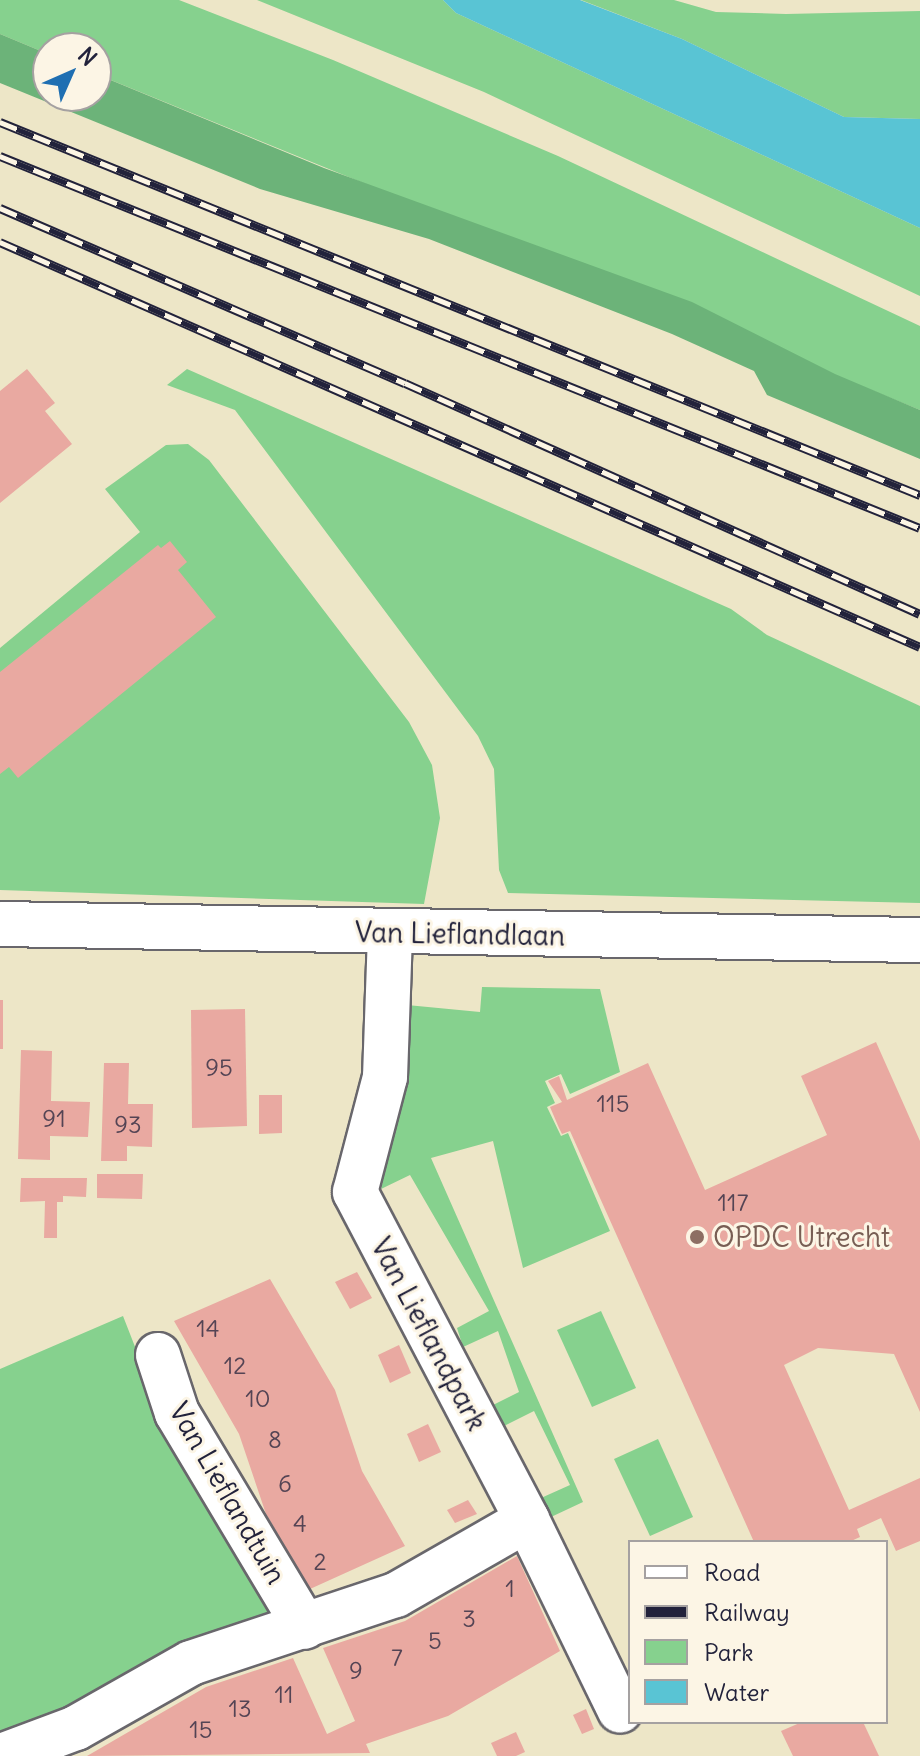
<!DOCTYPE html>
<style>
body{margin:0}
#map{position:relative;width:920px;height:1756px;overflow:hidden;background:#ede6c7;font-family:Delius,sans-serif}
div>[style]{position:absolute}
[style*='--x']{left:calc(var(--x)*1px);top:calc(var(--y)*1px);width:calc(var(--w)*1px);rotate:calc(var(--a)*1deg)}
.green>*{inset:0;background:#86d18e}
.forest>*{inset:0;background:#6cb379}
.water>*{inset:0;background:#59c4d4}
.building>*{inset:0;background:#e9a9a1}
.roads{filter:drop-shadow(2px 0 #69676c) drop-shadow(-2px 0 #69676c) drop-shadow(0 2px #69676c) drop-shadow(0 -2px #69676c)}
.street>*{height:44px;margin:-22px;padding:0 22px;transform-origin:22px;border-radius:22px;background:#fff}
.rail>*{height:9px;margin-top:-4.5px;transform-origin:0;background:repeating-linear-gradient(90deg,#fcf5e5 0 18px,#22223b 0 36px);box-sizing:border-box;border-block:2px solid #22223b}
.dots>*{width:22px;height:22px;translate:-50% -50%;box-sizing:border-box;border:4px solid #fcf5e5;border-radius:50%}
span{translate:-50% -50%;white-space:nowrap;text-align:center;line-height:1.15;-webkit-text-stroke:6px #fcf5e5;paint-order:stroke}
.number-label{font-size:24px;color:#544454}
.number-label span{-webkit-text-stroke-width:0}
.street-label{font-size:28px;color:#22223b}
.education-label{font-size:28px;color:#785e54}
.left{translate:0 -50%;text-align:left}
.legend{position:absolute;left:628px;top:1540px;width:260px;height:184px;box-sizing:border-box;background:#fcf5e5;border:2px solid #a5a1a1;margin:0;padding:10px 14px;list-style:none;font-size:24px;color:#22223b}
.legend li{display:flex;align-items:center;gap:16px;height:40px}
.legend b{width:40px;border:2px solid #a5a1a1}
.north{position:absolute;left:32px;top:32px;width:80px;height:80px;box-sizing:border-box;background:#fcf5e5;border:2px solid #a5a1a1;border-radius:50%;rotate:45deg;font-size:22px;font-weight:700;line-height:32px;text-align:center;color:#22223b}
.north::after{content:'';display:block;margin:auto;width:28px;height:36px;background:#1f6fb2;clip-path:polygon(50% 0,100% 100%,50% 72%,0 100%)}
</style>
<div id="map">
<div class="green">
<div style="clip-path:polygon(0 0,179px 0,333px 60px,558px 156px,920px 326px,920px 410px,96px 74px,96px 48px,48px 48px,48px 54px,0 34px)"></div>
<div style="clip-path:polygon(257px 0,443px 0,456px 13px,920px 228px,920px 296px,484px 92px)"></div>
<div style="clip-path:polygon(581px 0,674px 0,716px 12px,786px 14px,920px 11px,920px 119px,844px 117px,682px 39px)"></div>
<div style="clip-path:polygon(187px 369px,731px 609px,767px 635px,920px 706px,920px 903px,508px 893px,499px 870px,494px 769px,478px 736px,235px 410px,167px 385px)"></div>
<div style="clip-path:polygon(188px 444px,209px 460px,409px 722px,432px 765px,440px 818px,424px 904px,0 890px,0 648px,140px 532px,105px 489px,166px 445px)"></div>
<div style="clip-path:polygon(482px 987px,600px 989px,620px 1072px,570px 1094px,561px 1074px,545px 1081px,555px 1103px,547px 1107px,561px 1136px,568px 1133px,610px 1231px,523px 1268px,493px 1141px,431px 1158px,583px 1502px,551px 1517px,541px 1498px,570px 1485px,534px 1411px,498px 1429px,487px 1408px,519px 1392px,498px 1331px,463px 1347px,457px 1328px,489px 1311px,410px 1175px,381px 1189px,403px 1094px,407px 1005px,480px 1012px)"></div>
<div style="clip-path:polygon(601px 1311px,636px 1388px,592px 1407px,557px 1330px)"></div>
<div style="clip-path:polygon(123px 1316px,164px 1421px,282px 1618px,77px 1707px,0 1732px,0 1369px)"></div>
<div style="clip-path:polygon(658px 1439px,693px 1517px,650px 1536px,614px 1459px)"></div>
</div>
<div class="forest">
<div style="clip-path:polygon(0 34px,48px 54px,48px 96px,96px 96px,96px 74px,324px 168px,692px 302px,835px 374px,920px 410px,920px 459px,767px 395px,754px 371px,672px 334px,429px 239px,260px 189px,0 83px)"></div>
</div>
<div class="water">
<div style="clip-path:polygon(443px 0,580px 0,682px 39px,844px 117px,920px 119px,920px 228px,456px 13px)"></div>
</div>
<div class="building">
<div style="clip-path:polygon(27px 369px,55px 403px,45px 411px,72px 444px,0 503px,0 391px)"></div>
<div style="clip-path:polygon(170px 541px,187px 562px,178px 570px,216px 617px,18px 778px,9px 767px,0 774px,0 672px,158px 545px,161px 548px)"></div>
<div style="clip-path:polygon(0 1000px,3px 1000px,3px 1049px,0 1049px)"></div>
<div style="clip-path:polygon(245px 1009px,247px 1126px,192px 1128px,191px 1010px)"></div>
<div style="clip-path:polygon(876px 1042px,920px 1141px,920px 1412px,894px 1354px,818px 1348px,784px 1365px,849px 1510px,920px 1478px,920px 1541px,896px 1551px,881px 1518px,857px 1529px,860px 1537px,849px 1542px,754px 1542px,570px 1131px,562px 1134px,559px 1128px,550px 1107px,562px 1102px,548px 1081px,559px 1076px,567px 1100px,648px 1063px,705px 1190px,827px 1135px,801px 1076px)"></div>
<div style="clip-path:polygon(21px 1050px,52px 1051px,51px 1101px,90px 1102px,88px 1137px,50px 1136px,50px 1160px,18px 1159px)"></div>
<div style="clip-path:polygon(104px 1063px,129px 1063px,128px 1104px,153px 1104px,152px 1147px,127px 1146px,127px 1161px,101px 1161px)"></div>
<div style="clip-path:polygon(259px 1095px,282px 1095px,282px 1133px,259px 1134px)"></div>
<div style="clip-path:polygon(97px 1174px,143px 1174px,142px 1199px,97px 1198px)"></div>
<div style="clip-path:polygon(21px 1178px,87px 1178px,86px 1197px,63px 1196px,63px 1202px,57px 1202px,57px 1238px,44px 1238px,45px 1201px,20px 1202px)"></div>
<div style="clip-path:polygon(357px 1272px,372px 1298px,350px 1309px,335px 1282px)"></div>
<div style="clip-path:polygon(270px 1279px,335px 1390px,362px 1471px,405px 1546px,310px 1589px,266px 1514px,239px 1434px,174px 1321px)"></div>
<div style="clip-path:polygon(399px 1345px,411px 1373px,390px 1383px,378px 1355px)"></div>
<div style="clip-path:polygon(428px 1424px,441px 1452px,419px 1462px,407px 1434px)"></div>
<div style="clip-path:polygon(468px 1500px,477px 1514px,455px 1523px,447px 1510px)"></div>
<div style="clip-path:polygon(517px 1556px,560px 1651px,448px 1716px,366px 1744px,370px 1753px,87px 1756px,206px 1687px,293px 1658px,327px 1734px,355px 1721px,323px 1648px,405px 1621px)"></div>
<div style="clip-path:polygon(586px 1709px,594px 1729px,582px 1734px,573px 1715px)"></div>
<div style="clip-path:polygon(802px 1722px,863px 1722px,879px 1756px,793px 1756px,781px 1731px)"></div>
<div style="clip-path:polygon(516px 1732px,525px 1752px,516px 1756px,497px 1756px,491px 1743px)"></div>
</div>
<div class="roads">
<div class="street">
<div style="--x:0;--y:924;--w:920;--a:1"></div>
<div style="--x:390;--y:934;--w:143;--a:92"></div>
<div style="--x:385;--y:1077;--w:119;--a:104.6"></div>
<div style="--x:355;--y:1192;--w:370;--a:62.3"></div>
<div style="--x:527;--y:1520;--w:212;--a:64"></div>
<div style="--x:158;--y:1355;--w:61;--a:71.9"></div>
<div style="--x:177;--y:1413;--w:249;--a:59.1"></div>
<div style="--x:1;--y:1756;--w:80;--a:-20.5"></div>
<div style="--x:76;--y:1728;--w:132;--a:-29.5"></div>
<div style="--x:191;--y:1663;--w:216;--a:-18.4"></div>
<div style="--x:396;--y:1595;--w:151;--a:-29.8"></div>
</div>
</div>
<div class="rail">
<div style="--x:0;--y:122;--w:993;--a:22.07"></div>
<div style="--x:0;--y:156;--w:992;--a:22.02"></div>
<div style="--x:0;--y:208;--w:441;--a:23.4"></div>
<div style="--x:405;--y:383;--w:564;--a:24.16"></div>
<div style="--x:0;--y:242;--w:1005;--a:23.76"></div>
</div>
<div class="dots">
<div style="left:697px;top:1237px;background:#8d6e63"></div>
</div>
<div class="number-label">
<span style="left:219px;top:1068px">95</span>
<span style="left:613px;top:1104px">115</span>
<span style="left:54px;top:1119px">91</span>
<span style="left:128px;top:1125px">93</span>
<span style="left:733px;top:1203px">117</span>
<span style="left:208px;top:1329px">14</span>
<span style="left:235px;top:1366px">12</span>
<span style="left:258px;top:1399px">10</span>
<span style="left:275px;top:1440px">8</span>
<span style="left:285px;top:1484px">6</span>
<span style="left:300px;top:1524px">4</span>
<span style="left:320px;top:1562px">2</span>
<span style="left:510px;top:1589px">1</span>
<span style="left:469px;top:1619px">3</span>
<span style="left:435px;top:1641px">5</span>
<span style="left:397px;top:1658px">7</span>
<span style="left:356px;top:1671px">9</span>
<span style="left:284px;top:1695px">11</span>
<span style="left:240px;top:1709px">13</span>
<span style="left:201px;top:1730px">15</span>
</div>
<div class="street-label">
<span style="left:460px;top:934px;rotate:1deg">Van Lieflandlaan</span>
<span style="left:429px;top:1334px;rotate:62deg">Van Lieflandpark</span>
<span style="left:228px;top:1493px;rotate:60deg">Van Lieflandtuin</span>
</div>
<div class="education-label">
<span class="left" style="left:713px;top:1237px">OPDC Utrecht</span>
</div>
<ul class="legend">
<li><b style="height:10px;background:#fff"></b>Road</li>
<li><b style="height:10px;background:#22223b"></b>Railway</li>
<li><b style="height:22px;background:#86d18e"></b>Park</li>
<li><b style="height:22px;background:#59c4d4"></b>Water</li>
</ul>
<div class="north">N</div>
</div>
